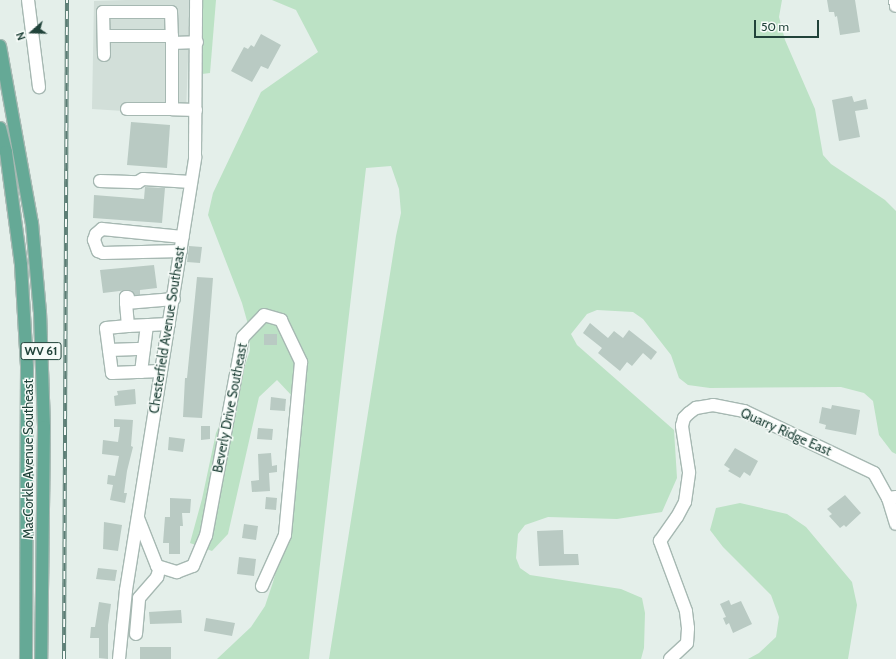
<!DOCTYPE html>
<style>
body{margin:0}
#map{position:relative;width:896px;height:659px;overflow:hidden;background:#e4efea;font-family:Cabin,sans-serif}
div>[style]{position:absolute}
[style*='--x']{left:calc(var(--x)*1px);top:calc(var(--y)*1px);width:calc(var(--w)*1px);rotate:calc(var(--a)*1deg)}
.built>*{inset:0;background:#d2dfd9}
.green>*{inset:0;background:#bce2c5}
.building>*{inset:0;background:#b9cac3}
.minor-tunnel>*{height:12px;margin-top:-6px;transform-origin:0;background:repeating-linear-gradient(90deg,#bdcdc7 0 12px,transparent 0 18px)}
.roads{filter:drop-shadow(1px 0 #a6b8b2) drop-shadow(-1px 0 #a6b8b2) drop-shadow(0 1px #a6b8b2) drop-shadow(0 -1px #a6b8b2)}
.minor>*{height:12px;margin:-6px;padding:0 6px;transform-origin:6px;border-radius:6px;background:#fff}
.major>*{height:12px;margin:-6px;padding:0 6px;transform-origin:6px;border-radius:6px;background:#65a996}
.rail>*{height:4px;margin-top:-2px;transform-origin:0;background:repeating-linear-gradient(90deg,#f6fbf8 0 8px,#5c7e75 0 16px);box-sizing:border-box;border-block:1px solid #5c7e75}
span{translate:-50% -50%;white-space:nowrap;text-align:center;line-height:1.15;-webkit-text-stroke:3px #f6fbf8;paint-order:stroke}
.shield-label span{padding:1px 3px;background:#f6fbf8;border:1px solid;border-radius:3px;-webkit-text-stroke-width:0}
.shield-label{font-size:12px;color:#21433a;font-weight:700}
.street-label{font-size:13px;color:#21433a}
.north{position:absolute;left:12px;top:12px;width:40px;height:40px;-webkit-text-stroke:3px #f6fbf8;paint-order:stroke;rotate:250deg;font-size:11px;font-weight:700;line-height:16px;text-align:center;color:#21433a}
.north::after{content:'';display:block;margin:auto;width:14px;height:18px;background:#21433a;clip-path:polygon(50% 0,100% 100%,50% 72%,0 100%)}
.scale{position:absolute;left:754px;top:20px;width:65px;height:18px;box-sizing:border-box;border:2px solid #21433a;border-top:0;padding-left:5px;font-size:12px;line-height:14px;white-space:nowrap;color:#21433a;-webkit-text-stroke:3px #f6fbf8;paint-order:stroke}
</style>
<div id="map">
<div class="built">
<div style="clip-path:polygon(126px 0,190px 0,186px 115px,92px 109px,94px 1px)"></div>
</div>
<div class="green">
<div style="clip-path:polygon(200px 0,216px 0,210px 73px,202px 74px)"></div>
<div style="clip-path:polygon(272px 0,782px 0,779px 17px,785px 40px,815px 109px,823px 155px,831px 164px,885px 200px,896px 211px,896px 454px,892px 452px,879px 435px,873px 401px,864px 393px,841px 387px,710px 388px,688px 385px,679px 378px,671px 355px,643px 319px,633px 312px,597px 310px,587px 314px,571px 334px,577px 345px,674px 430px,677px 478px,662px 512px,617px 519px,548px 517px,525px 525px,518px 534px,516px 558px,520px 568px,530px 575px,621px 589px,642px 598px,645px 613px,644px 648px,641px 659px,329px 659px,396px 236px,401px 213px,399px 189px,391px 166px,366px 168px,309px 659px,217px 659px,251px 627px,265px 606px,273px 582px,279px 560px,293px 397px,277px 380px,259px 397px,228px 534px,212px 551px,190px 543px,202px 499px,216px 433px,243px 372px,250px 350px,249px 328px,242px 303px,208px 215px,213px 193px,261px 92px,318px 52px,296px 10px)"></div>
<div style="clip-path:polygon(740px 503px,787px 514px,806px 527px,852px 582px,857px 605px,848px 659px,748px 659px,759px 653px,776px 637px,779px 617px,771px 595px,723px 547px,710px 530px,716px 508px)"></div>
</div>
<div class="building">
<div style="clip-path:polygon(827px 0,855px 0,860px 32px,840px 35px,837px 16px,835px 17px,834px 12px,829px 12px)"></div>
<div style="clip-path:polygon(261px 34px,281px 45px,268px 69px,261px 66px,252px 82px,231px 71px,244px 47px,248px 49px,251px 45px,254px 47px)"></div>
<div style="clip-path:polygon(852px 96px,854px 102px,866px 99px,868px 109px,855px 111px,860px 137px,839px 141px,832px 100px)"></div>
<div style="clip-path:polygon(131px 122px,170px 125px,167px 168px,127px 165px)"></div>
<div style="clip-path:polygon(145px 187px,165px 188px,162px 223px,93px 218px,94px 195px,144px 199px)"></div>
<div style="clip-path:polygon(189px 246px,202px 247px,200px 263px,187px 262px)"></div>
<div style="clip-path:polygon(154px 265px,157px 288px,140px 290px,140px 294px,135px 295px,131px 290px,128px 290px,103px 293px,100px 270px)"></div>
<div style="clip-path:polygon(197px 277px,213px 278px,202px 418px,183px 417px,185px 378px,187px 378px)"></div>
<div style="clip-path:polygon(590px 323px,608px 338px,614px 331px,623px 338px,629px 330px,657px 352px,651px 360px,643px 353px,632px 366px,627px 362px,620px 371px,598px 353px,602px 348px,583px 333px)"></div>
<div style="clip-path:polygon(264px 334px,277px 334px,277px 345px,264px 345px)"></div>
<div style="clip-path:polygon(135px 389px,136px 404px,115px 406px,114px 396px,118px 395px,117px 391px)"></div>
<div style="clip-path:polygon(271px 397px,286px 399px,285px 411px,270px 410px)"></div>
<div style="clip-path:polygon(832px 405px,860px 410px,856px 435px,825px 429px,826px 425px,819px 423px,822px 407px,831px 409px)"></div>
<div style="clip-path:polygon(114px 419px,133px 420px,131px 446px,133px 447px,127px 471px,124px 493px,127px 493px,125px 503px,110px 500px,113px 485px,107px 484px,108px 475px,115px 476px,119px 456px,102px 454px,103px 440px,118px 442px,120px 427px,114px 427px)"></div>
<div style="clip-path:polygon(201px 426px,210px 426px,210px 439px,201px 440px)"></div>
<div style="clip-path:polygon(258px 428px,273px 429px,272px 440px,257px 439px)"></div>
<div style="clip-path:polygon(169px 437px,185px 439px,183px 452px,168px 450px)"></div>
<div style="clip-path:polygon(735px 448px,758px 461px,750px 476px,744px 472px,740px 478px,728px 471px,730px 469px,724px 465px)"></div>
<div style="clip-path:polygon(271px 453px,272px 466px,277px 465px,277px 472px,269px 473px,270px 491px,252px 492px,251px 481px,259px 480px,258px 454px)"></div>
<div style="clip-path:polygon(845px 495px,861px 513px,846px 527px,844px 525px,840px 528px,829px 516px,832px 514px,827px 509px)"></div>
<div style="clip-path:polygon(266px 497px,277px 498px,276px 510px,265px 509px)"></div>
<div style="clip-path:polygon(170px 498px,191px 499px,190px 513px,182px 513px,183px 526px,180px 526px,180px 554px,169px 554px,169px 543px,163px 543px,165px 517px,170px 517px)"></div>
<div style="clip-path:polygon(104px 522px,122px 525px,118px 551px,103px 549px)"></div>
<div style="clip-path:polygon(244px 524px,258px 526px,256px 540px,242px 538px)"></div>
<div style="clip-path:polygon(563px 530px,564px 554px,578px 554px,579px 565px,539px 566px,537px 531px)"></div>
<div style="clip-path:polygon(239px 557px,256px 559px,254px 576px,237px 574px)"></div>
<div style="clip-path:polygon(98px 568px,117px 570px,115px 581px,96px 579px)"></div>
<div style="clip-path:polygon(729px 600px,731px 605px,741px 601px,752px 624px,733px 633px,729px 623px,726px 625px,723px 618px,726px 617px,720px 604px)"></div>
<div style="clip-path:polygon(99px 602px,111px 604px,108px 625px,108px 659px,99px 658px,99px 638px,90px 638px,91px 627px,95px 627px)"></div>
<div style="clip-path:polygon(181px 610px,182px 623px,150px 624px,149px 612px)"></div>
<div style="clip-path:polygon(206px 618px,235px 623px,232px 636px,204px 631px)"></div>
<div style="clip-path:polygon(140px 647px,171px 647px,171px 659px,140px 659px)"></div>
</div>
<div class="minor-tunnel">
<div style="--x:132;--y:296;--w:8;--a:0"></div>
</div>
<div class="roads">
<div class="minor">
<div style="--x:28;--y:0;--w:88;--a:82.8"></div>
<div style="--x:895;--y:0;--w:6;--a:81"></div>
<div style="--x:104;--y:36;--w:68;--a:0"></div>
<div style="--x:104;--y:55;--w:43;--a:-91.3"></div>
<div style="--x:103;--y:12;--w:68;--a:0"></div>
<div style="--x:171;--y:12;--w:31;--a:88"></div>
<div style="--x:127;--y:109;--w:45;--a:0"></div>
<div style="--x:196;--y:110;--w:24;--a:-178"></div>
<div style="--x:172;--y:109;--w:66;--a:-90"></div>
<div style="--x:172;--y:43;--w:25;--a:-2"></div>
<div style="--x:100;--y:181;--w:38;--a:2"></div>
<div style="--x:138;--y:182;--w:6;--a:-31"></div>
<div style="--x:143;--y:179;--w:48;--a:3.6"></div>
<div style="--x:181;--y:251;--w:78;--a:178.5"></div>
<div style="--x:103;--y:253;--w:5;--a:-158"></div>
<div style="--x:98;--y:251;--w:12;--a:-110"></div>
<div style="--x:94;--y:240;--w:6;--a:-72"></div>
<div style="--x:96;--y:234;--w:8;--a:-40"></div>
<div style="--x:102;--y:229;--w:81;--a:5.6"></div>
<div style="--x:126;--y:303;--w:48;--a:-4.8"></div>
<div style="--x:128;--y:326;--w:23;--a:-95"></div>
<div style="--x:126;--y:303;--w:6;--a:-90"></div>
<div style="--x:126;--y:297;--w:2;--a:0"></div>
<div style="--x:109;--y:350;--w:35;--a:-2"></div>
<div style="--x:161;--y:371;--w:49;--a:177.7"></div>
<div style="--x:112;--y:373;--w:45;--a:-97.6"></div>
<div style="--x:106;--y:328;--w:22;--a:-5"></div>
<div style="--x:128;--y:326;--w:41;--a:-2.8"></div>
<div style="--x:141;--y:372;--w:47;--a:-82.7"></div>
<div style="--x:888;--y:498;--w:27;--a:73"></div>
<div style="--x:138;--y:518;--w:52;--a:68.4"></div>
<div style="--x:157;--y:566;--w:21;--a:17"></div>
<div style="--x:177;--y:572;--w:17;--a:-21"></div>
<div style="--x:193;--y:566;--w:33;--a:-67"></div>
<div style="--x:206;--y:536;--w:202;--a:-79.5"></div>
<div style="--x:243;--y:337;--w:30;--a:-46"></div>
<div style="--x:264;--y:315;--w:18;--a:16"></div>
<div style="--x:281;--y:320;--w:47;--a:64.5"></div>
<div style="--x:301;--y:362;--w:174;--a:95.3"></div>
<div style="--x:285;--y:535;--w:56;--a:114.3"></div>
<div style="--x:136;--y:634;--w:36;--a:-85"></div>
<div style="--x:139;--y:598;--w:28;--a:-49"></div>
<div style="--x:157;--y:577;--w:10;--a:-73"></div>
<div style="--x:119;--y:659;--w:69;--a:-84.2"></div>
<div style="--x:126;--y:590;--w:438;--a:-80.9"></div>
<div style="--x:195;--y:157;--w:157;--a:-89.6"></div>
<div style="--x:670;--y:659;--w:23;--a:-43"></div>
<div style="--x:687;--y:643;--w:15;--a:-86"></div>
<div style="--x:688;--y:628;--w:17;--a:-97"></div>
<div style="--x:686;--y:611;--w:75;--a:-110.4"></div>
<div style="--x:660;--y:541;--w:29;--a:-55"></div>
<div style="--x:677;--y:517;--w:17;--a:-62"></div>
<div style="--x:685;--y:502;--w:30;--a:-82"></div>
<div style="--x:689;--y:472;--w:47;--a:-98.7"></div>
<div style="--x:682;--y:426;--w:8;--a:-76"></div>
<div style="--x:684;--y:418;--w:7;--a:-45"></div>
<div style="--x:689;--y:413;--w:9;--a:-36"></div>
<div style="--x:696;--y:408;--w:17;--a:-10"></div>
<div style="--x:713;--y:405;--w:32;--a:11"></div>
<div style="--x:744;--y:411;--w:144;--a:25.5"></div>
<div style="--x:874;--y:473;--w:29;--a:61"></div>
<div style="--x:888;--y:498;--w:8;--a:-7"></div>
</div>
<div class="major">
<div style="--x:0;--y:46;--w:180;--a:79.8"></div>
<div style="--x:32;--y:223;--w:89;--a:84.9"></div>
<div style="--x:40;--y:312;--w:115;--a:88"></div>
<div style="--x:44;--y:427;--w:232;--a:90.7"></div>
<div style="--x:0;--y:128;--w:25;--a:76"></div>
<div style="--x:6;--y:152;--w:114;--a:82.4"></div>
<div style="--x:21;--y:265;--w:102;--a:86.6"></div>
<div style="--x:27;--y:367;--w:292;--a:90.2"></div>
</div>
</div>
<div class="rail">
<div style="--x:64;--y:659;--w:659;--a:-89.74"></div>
</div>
<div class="shield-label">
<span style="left:41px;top:351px">WV 61</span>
</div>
<div class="street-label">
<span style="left:167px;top:330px;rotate:-81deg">Chesterfield Avenue Southeast</span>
<span style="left:230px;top:408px;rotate:-79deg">Beverly Drive Southeast</span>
<span style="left:786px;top:432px;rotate:24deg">Quarry Ridge East</span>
<span style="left:28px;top:459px;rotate:-90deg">MacCorkle Avenue Southeast</span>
</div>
<div class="north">N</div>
<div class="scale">50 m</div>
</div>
